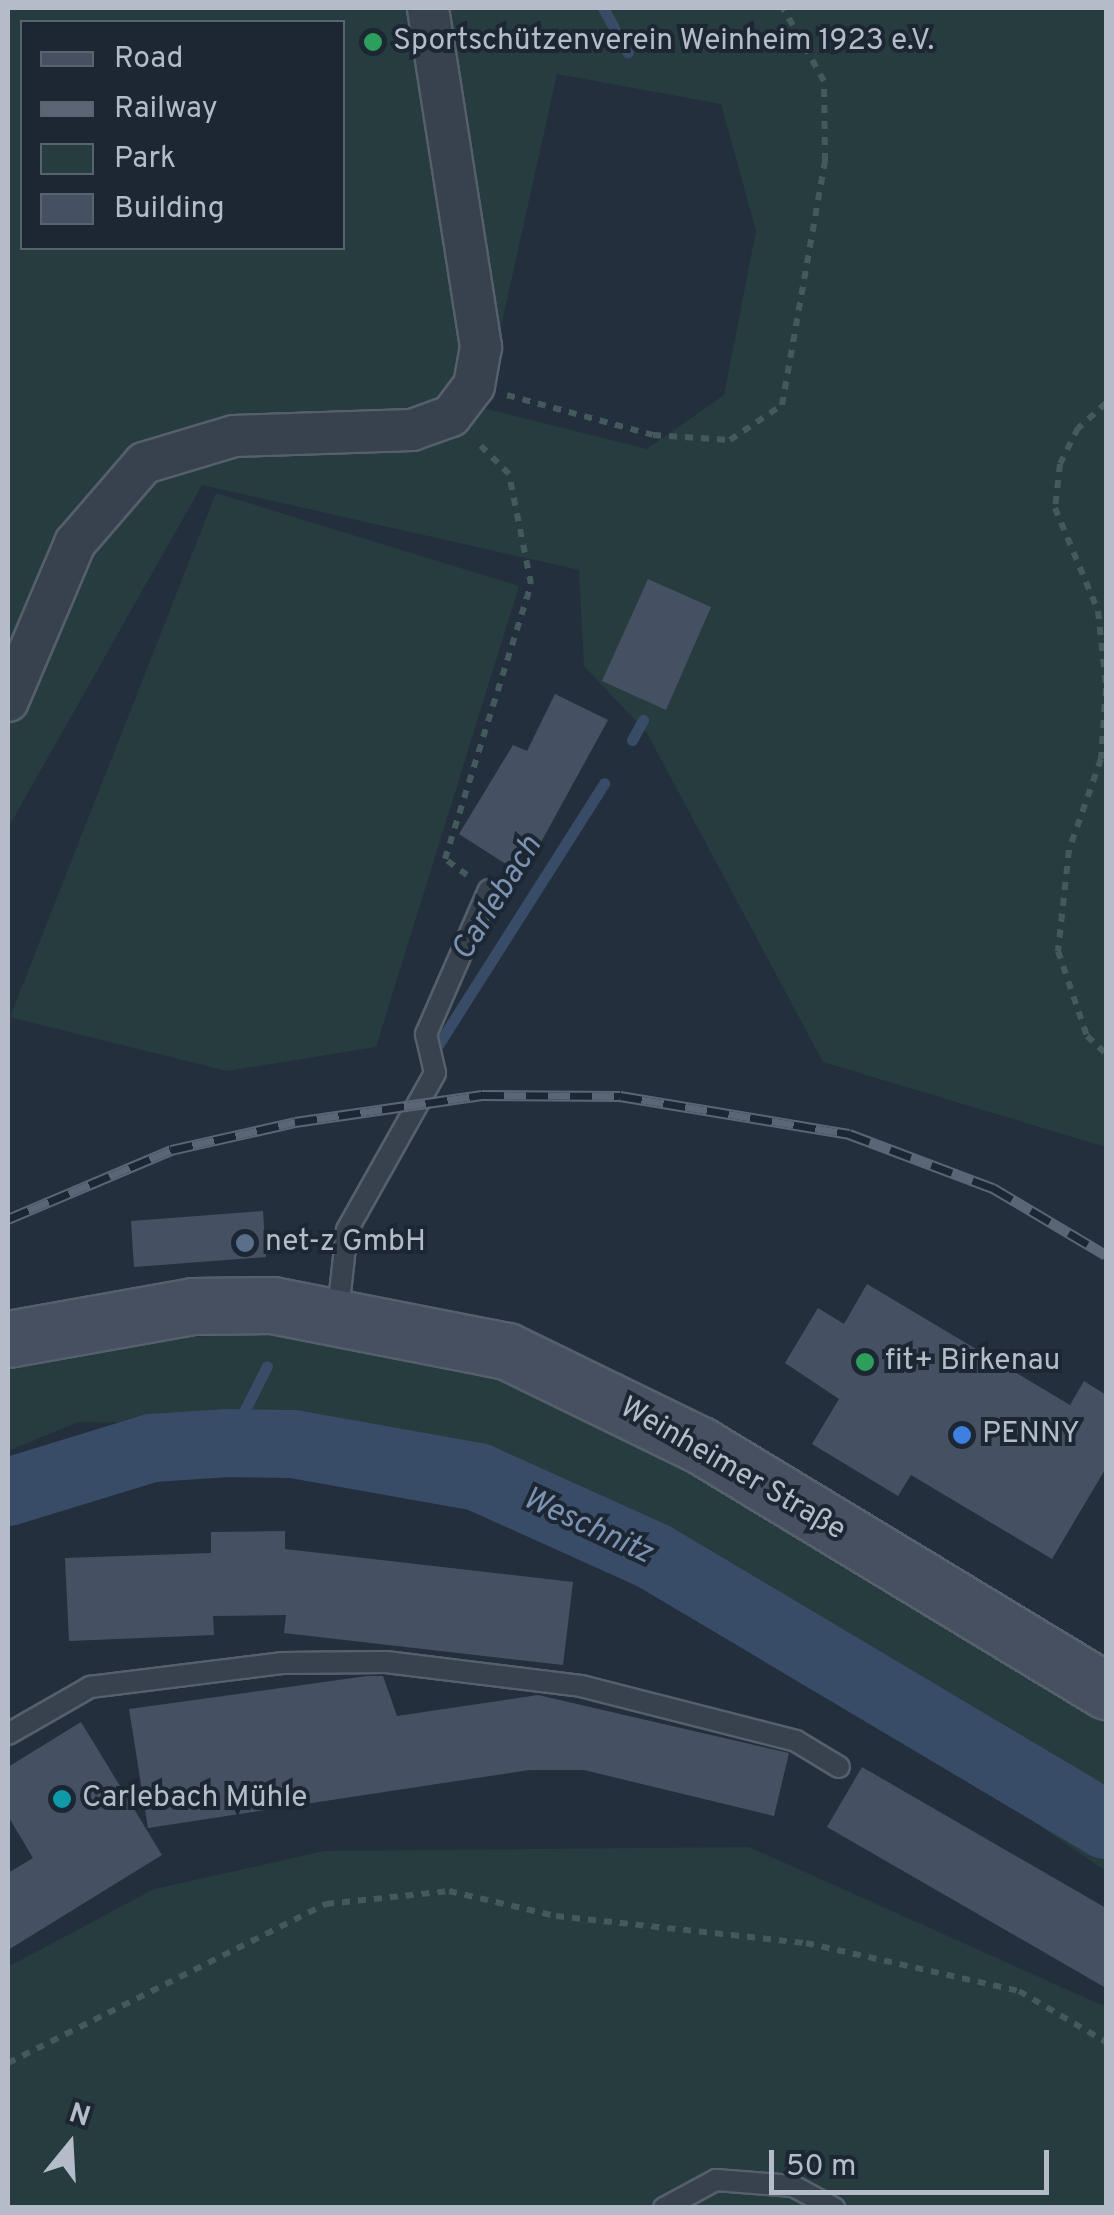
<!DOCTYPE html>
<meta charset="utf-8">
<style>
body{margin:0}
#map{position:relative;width:1114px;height:2215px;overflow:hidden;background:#242f3e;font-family:Overpass,sans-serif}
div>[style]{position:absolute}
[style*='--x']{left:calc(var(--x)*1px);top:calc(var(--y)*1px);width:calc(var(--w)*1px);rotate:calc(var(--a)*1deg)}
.green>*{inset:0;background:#263c3f}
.stream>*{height:11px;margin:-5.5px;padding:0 5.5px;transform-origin:5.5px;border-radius:5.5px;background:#394c67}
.river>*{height:68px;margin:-34px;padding:0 34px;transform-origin:34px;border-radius:34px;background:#394c67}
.building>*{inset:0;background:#455162}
.path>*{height:6px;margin-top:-3px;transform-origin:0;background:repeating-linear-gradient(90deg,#44595c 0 8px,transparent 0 16px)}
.roads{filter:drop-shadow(2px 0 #565f6c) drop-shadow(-2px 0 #565f6c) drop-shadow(0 2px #565f6c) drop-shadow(0 -2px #565f6c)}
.lane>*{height:20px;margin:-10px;padding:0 10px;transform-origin:10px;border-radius:10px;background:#38414e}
.street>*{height:40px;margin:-20px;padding:0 20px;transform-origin:20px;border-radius:20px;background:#38414e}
.secondary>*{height:55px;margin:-27.5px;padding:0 27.5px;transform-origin:27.5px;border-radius:27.5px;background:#465061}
.rail>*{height:11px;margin-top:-5.5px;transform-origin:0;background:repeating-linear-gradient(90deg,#1d2633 0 22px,#5a6575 0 44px);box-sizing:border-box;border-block:2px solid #5a6575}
.dots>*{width:28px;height:28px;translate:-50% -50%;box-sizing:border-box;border:5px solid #1d2633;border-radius:50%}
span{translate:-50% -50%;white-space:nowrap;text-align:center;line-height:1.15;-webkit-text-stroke:8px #1d2633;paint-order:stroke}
.poi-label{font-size:30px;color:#b4bcc9}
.left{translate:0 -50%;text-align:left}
.street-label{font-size:30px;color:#b4bcc9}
.water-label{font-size:32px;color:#7c92b1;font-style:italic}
.frame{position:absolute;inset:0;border:10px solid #b4bcc9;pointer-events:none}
.legend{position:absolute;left:20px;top:20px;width:325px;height:230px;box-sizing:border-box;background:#1d2633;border:2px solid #59626f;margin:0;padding:12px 18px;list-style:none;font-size:30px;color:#b4bcc9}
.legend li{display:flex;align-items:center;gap:20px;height:50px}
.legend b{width:50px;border:2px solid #59626f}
.north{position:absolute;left:20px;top:2095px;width:100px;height:100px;-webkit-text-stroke:8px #1d2633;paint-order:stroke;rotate:18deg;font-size:28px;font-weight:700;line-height:40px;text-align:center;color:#b4bcc9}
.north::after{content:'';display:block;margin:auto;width:35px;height:45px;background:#b4bcc9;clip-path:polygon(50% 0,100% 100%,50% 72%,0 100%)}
.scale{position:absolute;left:769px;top:2150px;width:280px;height:45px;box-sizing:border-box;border:5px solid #b4bcc9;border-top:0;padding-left:12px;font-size:30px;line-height:35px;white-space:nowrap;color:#b4bcc9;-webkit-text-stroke:8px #1d2633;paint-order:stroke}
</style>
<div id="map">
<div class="green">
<div style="clip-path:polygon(evenodd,8px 8px,1106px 8px,1106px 1147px,823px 1062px,647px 733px,584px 666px,579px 570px,202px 485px,8px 828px,8px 8px,22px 22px,342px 22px,342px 248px,22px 248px,22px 22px,8px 8px,557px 74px,721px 104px,756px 231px,724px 395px,647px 449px,483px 408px,557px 74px)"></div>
<div style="clip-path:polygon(216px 493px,519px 586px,376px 1047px,227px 1071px,10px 1017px)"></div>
<div style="clip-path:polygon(320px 1332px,495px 1376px,646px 1445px,1106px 1720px,1106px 1871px,645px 1557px,433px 1467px,266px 1424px,78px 1422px,8px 1451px,8px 1370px,15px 1367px,183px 1337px)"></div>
<div style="clip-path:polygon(749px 1847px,1106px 2007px,1106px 2207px,8px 2208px,8px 1967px,154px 1889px,324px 1851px)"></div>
</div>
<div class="stream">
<div style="--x:603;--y:8;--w:51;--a:60.9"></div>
<div style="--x:632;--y:740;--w:23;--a:-61"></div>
<div style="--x:438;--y:1045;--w:310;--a:-57.6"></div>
<div style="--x:228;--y:1443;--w:86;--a:-63.1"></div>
</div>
<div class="river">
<div style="--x:8;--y:1492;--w:151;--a:-17"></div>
<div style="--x:152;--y:1448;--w:76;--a:-3.8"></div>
<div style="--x:228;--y:1443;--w:65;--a:0.9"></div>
<div style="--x:293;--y:1444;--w:188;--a:10.1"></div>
<div style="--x:478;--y:1477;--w:194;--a:24.3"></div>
<div style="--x:655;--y:1557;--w:525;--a:30.72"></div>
</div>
<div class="building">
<div style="clip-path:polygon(648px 579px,711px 607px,666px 710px,602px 681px)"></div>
<div style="clip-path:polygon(555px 694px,608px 720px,523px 875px,459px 834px,513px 745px,527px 751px)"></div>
<div style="clip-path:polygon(263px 1211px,266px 1257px,134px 1267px,131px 1221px)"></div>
<div style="clip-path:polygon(867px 1284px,1070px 1405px,1084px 1381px,1106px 1395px,1106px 1468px,1052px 1559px,911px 1475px,898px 1496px,812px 1444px,839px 1399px,785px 1363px,818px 1308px,844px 1324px)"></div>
<div style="clip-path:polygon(285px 1531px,285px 1549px,573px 1582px,563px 1665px,284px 1633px,286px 1615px,213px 1616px,214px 1635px,69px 1641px,65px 1558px,211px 1553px,211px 1532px)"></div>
<div style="clip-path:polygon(367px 1676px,383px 1676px,397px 1716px,538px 1695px,789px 1753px,774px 1816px,584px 1770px,529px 1770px,148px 1828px,129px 1709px)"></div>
<div style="clip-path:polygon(81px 1722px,162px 1855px,8px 1950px,8px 1873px,33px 1858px,8px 1816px,8px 1767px)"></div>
<div style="clip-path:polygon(862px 1767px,1106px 1908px,1106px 1988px,827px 1827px)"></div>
</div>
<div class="path">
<div style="--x:507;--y:395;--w:151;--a:15.3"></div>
<div style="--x:653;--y:435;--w:77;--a:3.7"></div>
<div style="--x:730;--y:440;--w:63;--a:-33.9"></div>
<div style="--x:782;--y:405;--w:248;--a:-80"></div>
<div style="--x:825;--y:161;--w:80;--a:-90.7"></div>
<div style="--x:824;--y:81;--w:84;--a:-119.3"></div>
<div style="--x:1106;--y:403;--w:38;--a:138"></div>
<div style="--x:1078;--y:428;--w:40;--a:116.6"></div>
<div style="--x:1060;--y:464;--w:44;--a:96.5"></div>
<div style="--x:1055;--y:508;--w:112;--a:67.3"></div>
<div style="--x:1098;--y:611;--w:74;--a:83.8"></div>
<div style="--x:1106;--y:688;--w:71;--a:94"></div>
<div style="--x:1101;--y:759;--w:96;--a:109.4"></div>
<div style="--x:1069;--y:850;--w:102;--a:96.2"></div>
<div style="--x:1058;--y:951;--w:90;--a:71.2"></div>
<div style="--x:1087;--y:1036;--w:26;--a:43"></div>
<div style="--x:467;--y:875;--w:27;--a:-144"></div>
<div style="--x:445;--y:859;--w:288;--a:-72.6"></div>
<div style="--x:531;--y:584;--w:112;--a:-101.3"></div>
<div style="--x:509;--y:474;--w:45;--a:-135"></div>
<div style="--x:8;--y:2063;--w:356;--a:-26.6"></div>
<div style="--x:326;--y:1904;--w:124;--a:-6"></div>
<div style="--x:449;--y:1891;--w:110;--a:13.2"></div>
<div style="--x:556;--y:1916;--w:251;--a:6.2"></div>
<div style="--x:806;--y:1943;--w:218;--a:12.7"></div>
<div style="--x:1019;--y:1991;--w:101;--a:30.4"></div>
</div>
<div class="roads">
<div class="lane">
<div style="--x:338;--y:1311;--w:81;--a:-83.7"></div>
<div style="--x:347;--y:1230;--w:180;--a:-60.7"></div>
<div style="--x:435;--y:1073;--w:40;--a:-103"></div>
<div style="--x:426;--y:1034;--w:157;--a:-66.4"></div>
<div style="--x:8;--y:1734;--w:95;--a:-29.8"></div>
<div style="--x:90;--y:1687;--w:193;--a:-7.1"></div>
<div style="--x:282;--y:1663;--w:104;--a:-0.6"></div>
<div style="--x:386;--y:1662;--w:196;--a:7"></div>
<div style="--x:581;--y:1686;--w:222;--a:14.3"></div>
<div style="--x:796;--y:1741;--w:50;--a:31.2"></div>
<div style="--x:664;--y:2208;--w:59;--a:-28.3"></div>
<div style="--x:716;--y:2180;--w:77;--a:4.5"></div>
<div style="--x:793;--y:2186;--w:47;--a:28.2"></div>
</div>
<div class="street">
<div style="--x:8;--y:701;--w:172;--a:-67"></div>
<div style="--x:75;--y:543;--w:106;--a:-49.2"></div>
<div style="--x:144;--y:463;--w:94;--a:-16.7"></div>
<div style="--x:234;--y:436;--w:178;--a:-1.9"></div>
<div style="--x:412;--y:430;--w:41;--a:-19.7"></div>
<div style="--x:451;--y:416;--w:38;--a:-53"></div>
<div style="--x:474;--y:386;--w:40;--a:-80"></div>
<div style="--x:481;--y:347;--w:343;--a:-98.9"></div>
</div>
<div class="secondary">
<div style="--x:8;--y:1339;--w:188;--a:-10.1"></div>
<div style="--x:193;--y:1306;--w:79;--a:-0.7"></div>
<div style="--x:272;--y:1305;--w:239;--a:11.1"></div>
<div style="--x:507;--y:1351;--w:215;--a:26"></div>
<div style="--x:700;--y:1445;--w:475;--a:31.2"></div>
</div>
</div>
<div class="rail">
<div style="--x:8;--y:1219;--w:177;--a:-22.9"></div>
<div style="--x:171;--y:1150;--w:127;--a:-12.7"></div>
<div style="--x:295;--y:1122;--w:189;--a:-8.2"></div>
<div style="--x:482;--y:1095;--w:138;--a:0.4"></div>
<div style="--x:620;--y:1096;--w:232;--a:9.4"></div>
<div style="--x:849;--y:1134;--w:154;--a:20.6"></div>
<div style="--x:993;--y:1188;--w:131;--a:30.7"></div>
</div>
<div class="dots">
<div style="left:373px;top:42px;background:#2e9e5b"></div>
<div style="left:245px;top:1243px;background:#5c6f8a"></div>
<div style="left:865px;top:1362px;background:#2e9e5b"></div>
<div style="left:962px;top:1435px;background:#3f7fe0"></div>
<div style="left:62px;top:1799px;background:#0f9aa8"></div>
</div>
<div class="poi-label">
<span class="left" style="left:393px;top:42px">Sportschützenverein Weinheim 1923 e.V.</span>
<span class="left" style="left:265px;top:1243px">net-z GmbH</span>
<span class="left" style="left:885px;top:1362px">fit+ Birkenau</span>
<span class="left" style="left:982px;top:1435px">PENNY</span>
<span class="left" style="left:82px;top:1799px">Carlebach Mühle</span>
</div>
<div class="street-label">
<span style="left:732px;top:1470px;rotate:30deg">Weinheimer Straße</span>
</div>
<div class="water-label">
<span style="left:498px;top:899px;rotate:-58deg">Carlebach</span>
<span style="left:587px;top:1527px;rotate:25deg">Weschnitz</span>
</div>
<div class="frame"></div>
<ul class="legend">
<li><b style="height:12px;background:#465061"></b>Road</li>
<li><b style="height:12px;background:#5a6575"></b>Railway</li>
<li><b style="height:28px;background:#263c3f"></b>Park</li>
<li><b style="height:28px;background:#455162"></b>Building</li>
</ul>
<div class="north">N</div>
<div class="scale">50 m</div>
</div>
